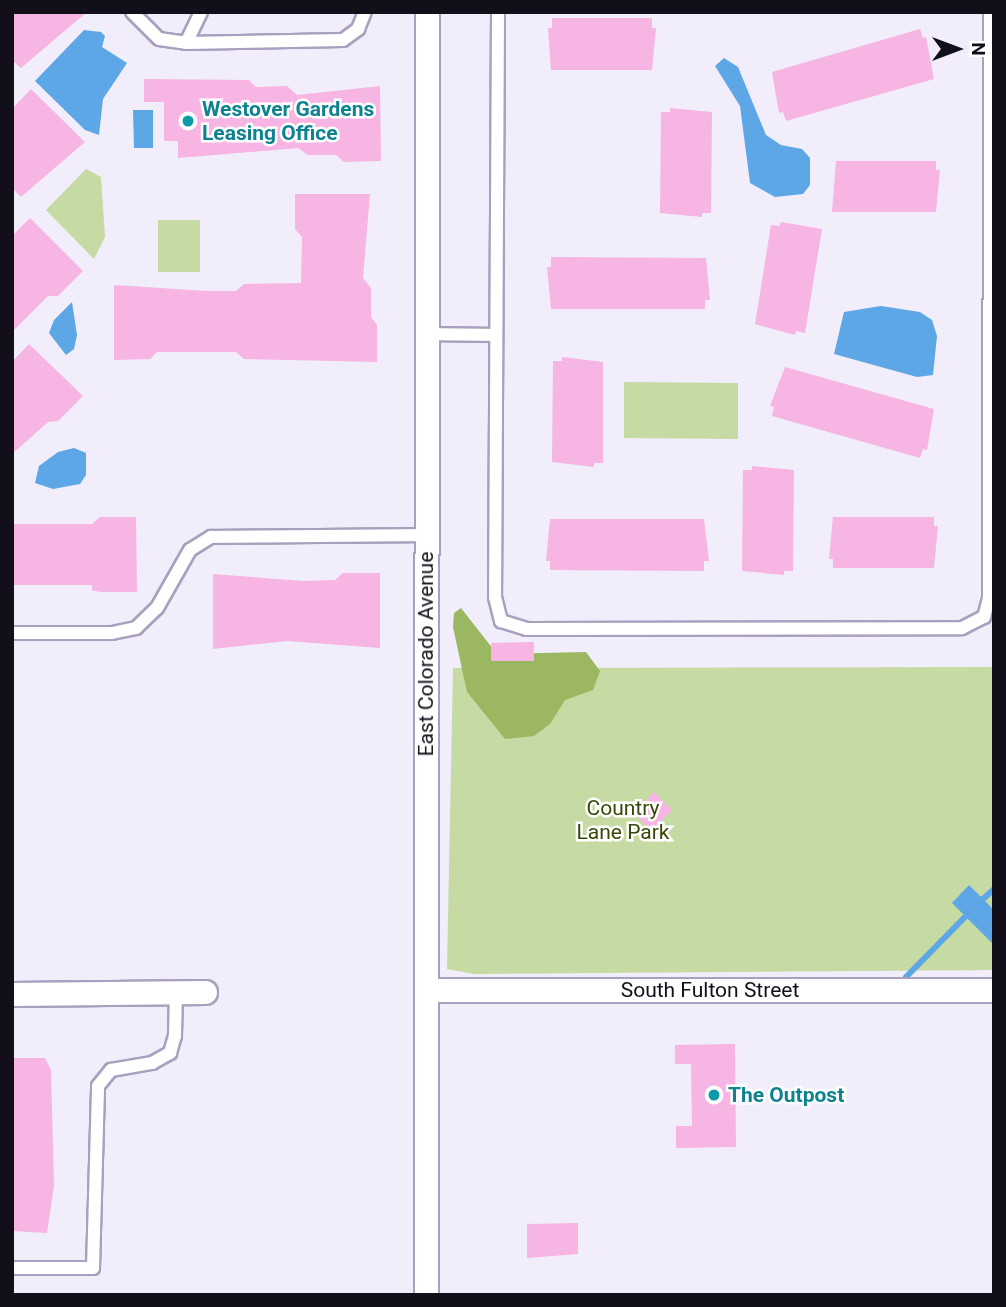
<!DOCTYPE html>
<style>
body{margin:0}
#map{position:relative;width:1006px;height:1307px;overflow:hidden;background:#f1edfa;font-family:Roboto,sans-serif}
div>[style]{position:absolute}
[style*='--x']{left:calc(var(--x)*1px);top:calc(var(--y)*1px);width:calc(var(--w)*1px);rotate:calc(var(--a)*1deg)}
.green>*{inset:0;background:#c6daa4}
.forest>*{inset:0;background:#9bb761}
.water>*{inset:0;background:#5da7e6}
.stream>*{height:6px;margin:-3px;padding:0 3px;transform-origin:3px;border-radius:3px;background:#5da7e6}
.building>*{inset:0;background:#f6b5e2}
.roads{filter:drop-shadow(2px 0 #a8a0be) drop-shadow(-2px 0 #a8a0be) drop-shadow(0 2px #a8a0be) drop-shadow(0 -2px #a8a0be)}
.lane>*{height:12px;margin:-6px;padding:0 6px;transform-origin:6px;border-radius:6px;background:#fff}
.street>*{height:23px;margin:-11.5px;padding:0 11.5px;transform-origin:11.5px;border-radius:11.5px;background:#fff}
.dots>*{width:19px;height:19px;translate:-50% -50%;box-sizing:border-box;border:4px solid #fff;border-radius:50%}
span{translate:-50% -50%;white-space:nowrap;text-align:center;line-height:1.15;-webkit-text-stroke:5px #fff;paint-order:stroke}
.culture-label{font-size:21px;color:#0d838f;font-weight:700}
.left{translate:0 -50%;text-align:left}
.street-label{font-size:21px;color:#120f1a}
.park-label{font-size:21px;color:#374806}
.frame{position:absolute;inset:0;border:14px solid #120f1a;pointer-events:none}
.north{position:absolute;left:922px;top:14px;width:70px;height:70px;-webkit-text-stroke:5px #fff;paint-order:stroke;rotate:90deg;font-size:19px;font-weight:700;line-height:28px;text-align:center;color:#120f1a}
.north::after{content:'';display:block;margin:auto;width:24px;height:32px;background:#120f1a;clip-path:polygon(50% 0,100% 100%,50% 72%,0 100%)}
</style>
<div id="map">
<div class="green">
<div style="clip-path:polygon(86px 169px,101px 177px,105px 237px,94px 259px,46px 210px)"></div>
<div style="clip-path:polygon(158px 220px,200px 220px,200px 272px,158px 272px)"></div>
<div style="clip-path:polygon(624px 382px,738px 383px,738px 439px,624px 438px)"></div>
<div style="clip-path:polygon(994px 667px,994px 970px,474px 974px,447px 969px,453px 668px)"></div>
</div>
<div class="forest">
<div style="clip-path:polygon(461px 608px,497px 654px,586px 652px,600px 671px,593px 690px,565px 700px,550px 724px,534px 736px,505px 739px,467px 692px,453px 627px,454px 613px)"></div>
</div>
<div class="water">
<div style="clip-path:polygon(84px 30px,101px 32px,105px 36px,102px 47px,127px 63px,103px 99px,99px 135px,85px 130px,35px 81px)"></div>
<div style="clip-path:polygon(724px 58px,738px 67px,766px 135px,781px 145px,802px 149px,810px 158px,810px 185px,803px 194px,775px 197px,750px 183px,740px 106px,715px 66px)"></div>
<div style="clip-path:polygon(133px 110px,153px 110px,153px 148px,134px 148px)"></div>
<div style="clip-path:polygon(72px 302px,77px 335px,74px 349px,66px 355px,49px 333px,54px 320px)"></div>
<div style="clip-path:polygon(881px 306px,920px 312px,932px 320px,937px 336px,933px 375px,917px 377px,834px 354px,844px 312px)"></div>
<div style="clip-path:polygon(74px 448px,86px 453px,86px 475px,80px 484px,53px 489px,35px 483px,39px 466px,58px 452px)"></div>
<div style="clip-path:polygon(969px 885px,994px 910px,994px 945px,952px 903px)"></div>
</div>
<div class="stream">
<div style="--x:983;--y:899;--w:15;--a:-42"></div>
<div style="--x:906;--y:977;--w:84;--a:-45.5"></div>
</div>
<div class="building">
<div style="clip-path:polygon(12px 12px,87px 12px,21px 68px,12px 60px)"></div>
<div style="clip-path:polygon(552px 18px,652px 18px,652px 28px,656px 28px,652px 70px,551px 70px,548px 28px,552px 28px)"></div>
<div style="clip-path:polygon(920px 29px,923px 38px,926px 37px,934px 79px,786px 121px,783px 112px,779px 113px,772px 72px)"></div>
<div style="clip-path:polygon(144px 79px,249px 80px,256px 87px,287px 86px,297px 95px,380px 86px,381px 161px,344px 162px,336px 155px,308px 155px,298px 148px,178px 158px,178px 141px,164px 141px,164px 102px,144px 102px)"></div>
<div style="clip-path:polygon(31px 89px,85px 142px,21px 197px,12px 188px,12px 109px)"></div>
<div style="clip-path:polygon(670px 108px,712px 112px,711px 213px,702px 213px,702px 217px,660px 213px,661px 112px,670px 112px)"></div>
<div style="clip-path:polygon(836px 161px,936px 161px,936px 170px,940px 170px,936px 212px,832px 212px)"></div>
<div style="clip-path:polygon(295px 194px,370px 194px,363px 278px,371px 288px,371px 317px,377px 325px,377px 362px,244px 359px,236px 352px,157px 352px,150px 359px,114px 360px,114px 285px,207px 291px,236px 291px,244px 284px,301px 283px,302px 237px,295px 229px)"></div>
<div style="clip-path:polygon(30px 218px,83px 271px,58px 296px,48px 296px,12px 332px,12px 236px)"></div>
<div style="clip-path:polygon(781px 222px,822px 229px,805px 333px,796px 331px,795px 335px,755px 324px,771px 225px,780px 226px)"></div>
<div style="clip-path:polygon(551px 257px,706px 258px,710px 300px,705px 300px,705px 309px,551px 309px,547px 267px,551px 267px)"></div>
<div style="clip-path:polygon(29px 344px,83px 396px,58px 421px,48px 422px,12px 454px,12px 362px)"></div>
<div style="clip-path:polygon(562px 357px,603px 362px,603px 463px,594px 463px,594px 467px,552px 462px,553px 361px,562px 361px)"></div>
<div style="clip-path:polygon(785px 367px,934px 409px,927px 450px,923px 449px,920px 458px,772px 416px,774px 407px,770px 406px)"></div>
<div style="clip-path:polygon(752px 466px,794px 470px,793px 571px,784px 571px,784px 575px,742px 571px,743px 470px,752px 470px)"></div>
<div style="clip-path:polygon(100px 517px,136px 517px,137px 592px,100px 592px,92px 590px,92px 585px,12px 585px,12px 524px,92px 524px)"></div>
<div style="clip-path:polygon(833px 517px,934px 517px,934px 526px,938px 526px,934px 568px,833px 568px,833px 559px,829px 559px)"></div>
<div style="clip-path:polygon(550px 519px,704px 519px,709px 561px,704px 561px,704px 571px,550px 570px,550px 561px,546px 561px)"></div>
<div style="clip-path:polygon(343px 573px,380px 573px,380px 648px,287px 641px,213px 649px,213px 574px,303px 581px,335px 580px)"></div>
<div style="clip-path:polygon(534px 642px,534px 661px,491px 661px,491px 643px)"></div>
<div style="clip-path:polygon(654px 792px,672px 810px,651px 831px,634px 813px)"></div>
<div style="clip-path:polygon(735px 1044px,736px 1147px,676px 1148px,676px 1126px,692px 1126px,691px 1064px,675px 1064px,675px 1045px)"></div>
<div style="clip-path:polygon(12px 1058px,45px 1058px,51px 1070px,54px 1186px,47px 1233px,12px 1231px)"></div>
<div style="clip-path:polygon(578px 1223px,578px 1254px,527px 1258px,527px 1224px)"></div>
</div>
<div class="roads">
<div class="lane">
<div style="--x:132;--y:12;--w:38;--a:45"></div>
<div style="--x:159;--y:39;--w:27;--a:8"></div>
<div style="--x:186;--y:43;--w:157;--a:-1.1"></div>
<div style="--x:343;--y:40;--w:19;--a:-36"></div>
<div style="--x:358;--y:29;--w:18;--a:-68"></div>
<div style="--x:498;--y:12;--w:585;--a:90.29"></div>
<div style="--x:495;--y:597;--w:25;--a:76"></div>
<div style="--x:501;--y:621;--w:27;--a:17"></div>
<div style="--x:527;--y:629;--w:435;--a:-0.1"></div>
<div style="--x:962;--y:628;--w:25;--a:-27"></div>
<div style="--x:984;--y:617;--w:20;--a:-75"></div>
<div style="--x:989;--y:598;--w:586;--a:-89.9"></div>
<div style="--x:186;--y:43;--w:34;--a:-64"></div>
<div style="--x:426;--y:334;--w:70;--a:0.8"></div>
<div style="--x:12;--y:633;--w:100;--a:0"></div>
<div style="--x:112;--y:633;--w:25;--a:-12"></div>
<div style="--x:136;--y:628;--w:29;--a:-44"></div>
<div style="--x:157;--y:608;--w:67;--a:-60.4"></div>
<div style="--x:190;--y:550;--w:25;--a:-32"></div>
<div style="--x:211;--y:537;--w:215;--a:-0.5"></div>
<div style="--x:12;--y:1268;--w:81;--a:0"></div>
<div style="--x:93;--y:1268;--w:182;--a:-88.4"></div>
<div style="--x:98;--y:1086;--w:21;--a:-51"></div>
<div style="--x:111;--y:1070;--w:42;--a:-9.7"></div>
<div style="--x:152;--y:1063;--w:21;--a:-29"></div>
<div style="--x:170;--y:1053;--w:18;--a:-74"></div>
<div style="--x:175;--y:1036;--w:43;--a:-88.7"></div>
</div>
<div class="street">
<div style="--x:427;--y:990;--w:567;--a:0"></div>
<div style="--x:12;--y:994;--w:193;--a:-0.6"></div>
<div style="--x:426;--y:1295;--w:1283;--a:-89.96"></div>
</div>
</div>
<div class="dots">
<div style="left:188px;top:121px;background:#0f9aa8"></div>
<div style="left:714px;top:1095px;background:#0f9aa8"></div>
</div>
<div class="culture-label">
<span class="left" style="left:202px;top:121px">Westover Gardens<br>Leasing Office</span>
<span class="left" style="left:728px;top:1095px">The Outpost</span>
</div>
<div class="street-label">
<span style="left:426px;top:654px;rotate:-90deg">East Colorado Avenue</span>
<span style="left:710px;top:990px">South Fulton Street</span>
</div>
<div class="park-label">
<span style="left:623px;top:820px">Country<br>Lane Park</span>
</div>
<div class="frame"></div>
<div class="north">N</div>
</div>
